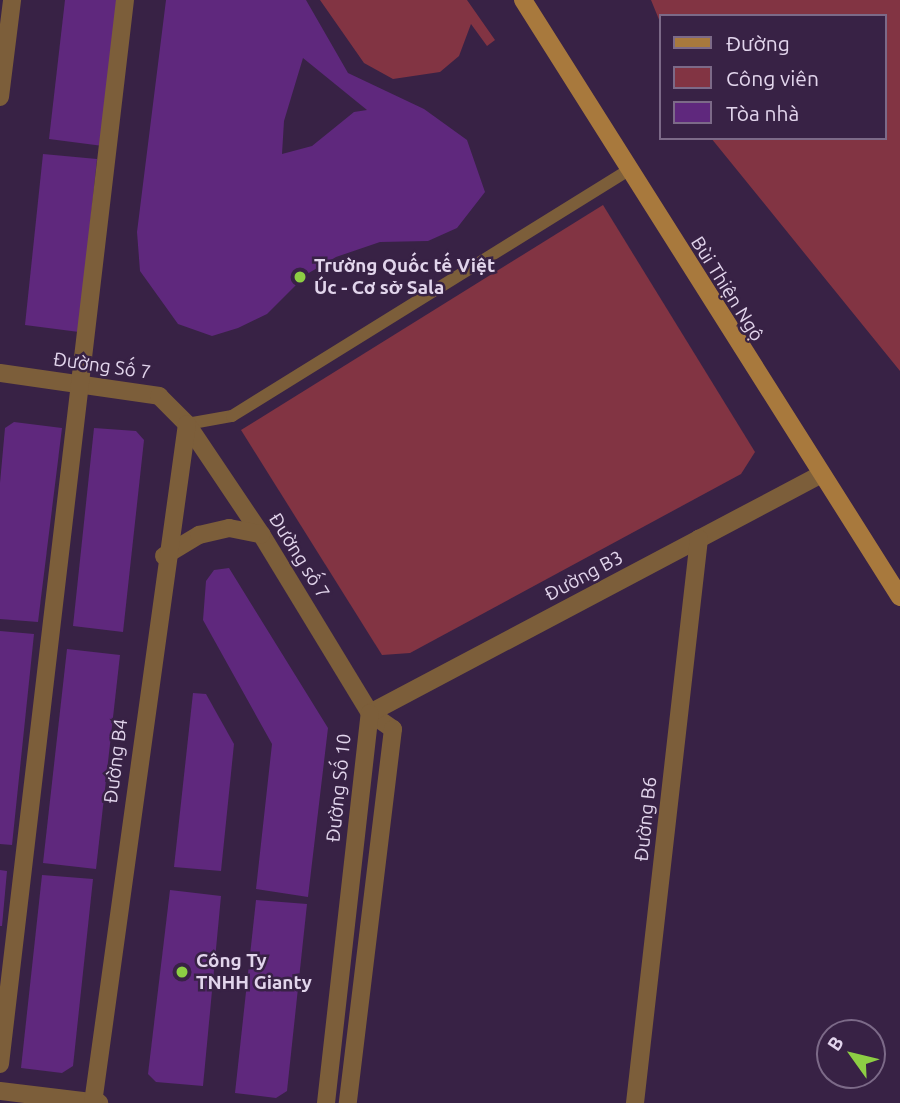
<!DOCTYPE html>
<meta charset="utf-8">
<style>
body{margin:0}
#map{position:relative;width:900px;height:1103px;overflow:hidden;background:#382245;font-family:Ubuntu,sans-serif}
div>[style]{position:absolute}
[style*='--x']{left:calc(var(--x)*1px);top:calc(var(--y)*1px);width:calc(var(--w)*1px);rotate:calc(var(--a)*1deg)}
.green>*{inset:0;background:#823443}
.building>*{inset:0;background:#5f287d}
.lane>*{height:12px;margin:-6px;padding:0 6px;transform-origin:6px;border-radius:6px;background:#7c5e3a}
.street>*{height:18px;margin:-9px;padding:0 9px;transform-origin:9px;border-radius:9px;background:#7c5e3a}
.secondary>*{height:18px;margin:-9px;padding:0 9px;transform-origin:9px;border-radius:9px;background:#a8793d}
.dots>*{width:19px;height:19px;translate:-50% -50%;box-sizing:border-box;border:4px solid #382245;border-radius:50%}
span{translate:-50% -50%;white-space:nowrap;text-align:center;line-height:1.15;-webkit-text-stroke:5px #382245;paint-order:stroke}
.poi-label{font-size:19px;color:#e2d5ec;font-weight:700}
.left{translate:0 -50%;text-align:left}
.street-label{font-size:19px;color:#e2d5ec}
.legend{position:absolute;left:659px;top:14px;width:228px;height:126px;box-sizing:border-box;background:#382245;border:2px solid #7c6a88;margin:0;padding:9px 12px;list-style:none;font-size:21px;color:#e2d5ec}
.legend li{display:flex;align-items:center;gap:14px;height:35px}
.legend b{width:35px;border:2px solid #7c6a88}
.north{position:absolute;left:816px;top:1019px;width:70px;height:70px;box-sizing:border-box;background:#382245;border:2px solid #7c6a88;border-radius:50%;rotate:304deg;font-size:19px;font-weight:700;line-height:28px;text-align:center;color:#e2d5ec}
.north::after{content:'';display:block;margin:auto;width:24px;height:32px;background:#8dce44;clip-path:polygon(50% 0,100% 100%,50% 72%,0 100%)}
</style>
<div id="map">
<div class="green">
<div style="clip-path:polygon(320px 0,467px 0,495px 40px,487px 46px,471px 24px,459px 56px,440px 72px,393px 79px,364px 63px)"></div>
<div style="clip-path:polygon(651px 0,900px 0,900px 371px,711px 138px,884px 138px,884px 16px,660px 16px,660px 22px)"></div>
<div style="clip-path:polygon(603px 205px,755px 452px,741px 474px,410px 653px,382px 655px,241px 430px)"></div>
</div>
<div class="building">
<div style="clip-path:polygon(65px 0,118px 0,103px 146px,49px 139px)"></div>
<div style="clip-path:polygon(evenodd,166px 0,306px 0,348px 73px,424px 109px,467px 140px,485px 192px,457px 228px,428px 241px,380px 242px,336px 257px,307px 274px,267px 314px,238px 328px,212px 336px,178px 324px,140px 271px,137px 232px,166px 0,303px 58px,367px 110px,354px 112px,312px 146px,282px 154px,284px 121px,303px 58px)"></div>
<div style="clip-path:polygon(43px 154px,97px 159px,79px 332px,25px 325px)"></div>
<div style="clip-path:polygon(14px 422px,62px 428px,38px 622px,0 619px,0 483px,5px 428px)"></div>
<div style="clip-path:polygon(94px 428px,136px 431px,144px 440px,123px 632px,73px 626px)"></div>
<div style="clip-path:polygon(229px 568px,328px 728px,308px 897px,256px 889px,272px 744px,203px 620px,206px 581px,214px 570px)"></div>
<div style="clip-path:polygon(0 631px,34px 634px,12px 845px,0 844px)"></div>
<div style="clip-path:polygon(67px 649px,120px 655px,96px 869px,43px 863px)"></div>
<div style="clip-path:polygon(193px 693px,206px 694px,234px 744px,221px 871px,174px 867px)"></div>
<div style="clip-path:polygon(0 870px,7px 871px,2px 926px,0 926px)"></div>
<div style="clip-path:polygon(42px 875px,93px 879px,73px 1066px,62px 1073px,21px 1068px)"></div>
<div style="clip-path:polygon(170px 890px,221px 896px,203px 1086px,156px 1082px,148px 1074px)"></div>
<div style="clip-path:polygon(256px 900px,307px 904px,287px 1091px,276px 1098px,235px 1093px)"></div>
</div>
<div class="lane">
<div style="--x:187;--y:424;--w:46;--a:-10.1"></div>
<div style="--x:232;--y:416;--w:466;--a:-31.8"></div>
</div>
<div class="street">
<div style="--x:0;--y:97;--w:98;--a:-82.9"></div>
<div style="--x:0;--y:373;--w:161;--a:8.2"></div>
<div style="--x:159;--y:396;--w:40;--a:45"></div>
<div style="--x:187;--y:424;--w:133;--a:56.1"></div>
<div style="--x:261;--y:534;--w:210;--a:58.7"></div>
<div style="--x:370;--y:713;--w:28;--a:35"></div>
<div style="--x:393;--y:729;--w:377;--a:96.9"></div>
<div style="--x:164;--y:556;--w:41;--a:-31"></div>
<div style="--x:199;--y:535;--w:31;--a:-13"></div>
<div style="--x:229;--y:528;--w:33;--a:11"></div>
<div style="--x:370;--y:713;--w:507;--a:-27.88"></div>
<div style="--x:0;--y:1064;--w:1071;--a:-83.3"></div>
<div style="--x:0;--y:1091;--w:100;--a:6.9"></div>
<div style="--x:93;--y:1103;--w:685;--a:-82.12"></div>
<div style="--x:326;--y:1103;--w:392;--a:-83.6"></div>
<div style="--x:635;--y:1103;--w:568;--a:-83.53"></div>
</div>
<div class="secondary">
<div style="--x:523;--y:0;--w:706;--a:57.73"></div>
</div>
<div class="dots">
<div style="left:300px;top:277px;background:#8dce44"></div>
<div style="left:182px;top:972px;background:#8dce44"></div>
</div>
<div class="poi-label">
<span class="left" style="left:314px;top:277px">Trường Quốc tế Việt<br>Úc - Cơ sở Sala</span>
<span class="left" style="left:196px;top:972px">Công Ty<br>TNHH Gianty</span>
</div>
<div class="street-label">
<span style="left:727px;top:289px;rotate:58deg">Bùi Thiện Ngộ</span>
<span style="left:102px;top:366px;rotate:8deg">Đường Số 7</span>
<span style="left:299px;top:556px;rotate:58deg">Đường số 7</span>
<span style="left:584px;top:576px;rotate:-28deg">Đường B3</span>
<span style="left:116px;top:761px;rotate:-83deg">Đường B4</span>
<span style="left:339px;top:788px;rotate:-84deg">Đường Số 10</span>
<span style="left:646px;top:819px;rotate:-84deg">Đường B6</span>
</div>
<ul class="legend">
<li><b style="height:9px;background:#a8793d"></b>Đường</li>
<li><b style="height:19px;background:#823443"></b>Công viên</li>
<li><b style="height:19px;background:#5f287d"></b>Tòa nhà</li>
</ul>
<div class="north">B</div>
</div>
